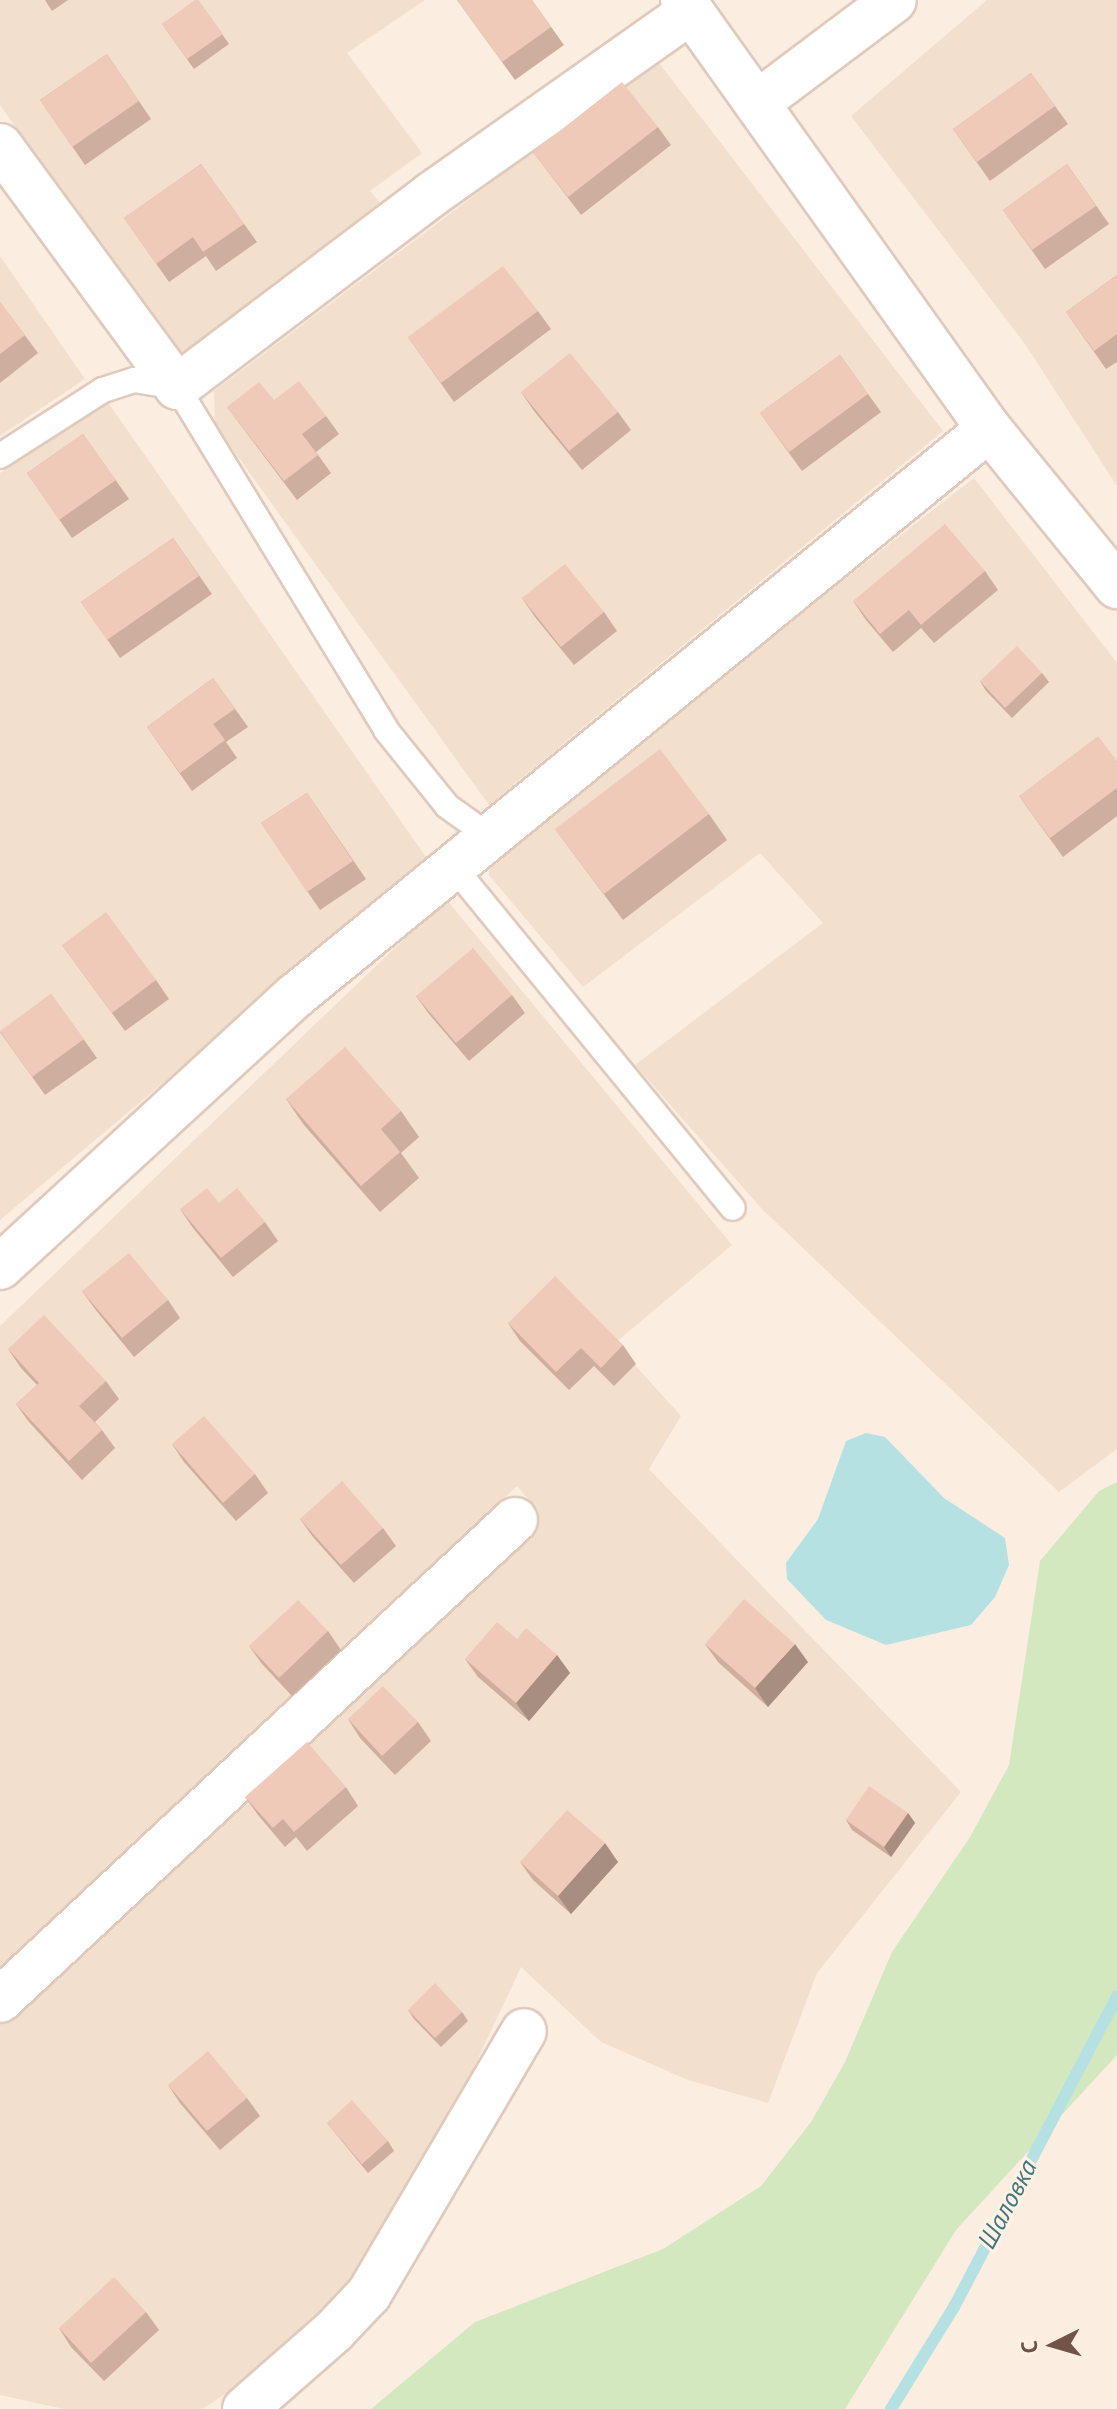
<!DOCTYPE html>
<meta charset="utf-8">
<style>
body{margin:0}
#map{position:relative;width:1117px;height:2409px;overflow:hidden;background:#fbeee0;font-family:"PT Sans",sans-serif}
div>[style]{position:absolute}
[style*='--x']{left:calc(var(--x)*1px);top:calc(var(--y)*1px);width:calc(var(--w)*1px);rotate:calc(var(--a)*1deg)}
.residential>*{inset:0;background:#f2dfce}
.green>*{inset:0;background:#d3e8bf}
.water>*{inset:0;background:#b5e1e3}
.stream>*{height:12px;margin:-6px;padding:0 6px;transform-origin:6px;border-radius:6px;background:#b5e1e3}
.roads{filter:drop-shadow(2px 0 #dfcabc) drop-shadow(-2px 0 #dfcabc) drop-shadow(0 2px #dfcabc) drop-shadow(0 -2px #dfcabc)}
.lane>*{height:24px;margin:-12px;padding:0 12px;transform-origin:12px;border-radius:12px;background:#fff}
.street>*{height:44px;margin:-22px;padding:0 22px;transform-origin:22px;border-radius:22px;background:#fff}
.wall>*{inset:0;background:#ceae9e}
.shaded-wall>*{inset:0;background:#a88d81}
.building>*{inset:0;background:#f0cab8}
span{translate:-50% -50%;white-space:nowrap;text-align:center;line-height:1.15;-webkit-text-stroke:6px #fff2e5;paint-order:stroke}
.water-label{font-size:26px;color:#40787d;font-style:italic}
.north{position:absolute;left:1013px;top:2305px;width:80px;height:80px;-webkit-text-stroke:6px #fff2e5;paint-order:stroke;rotate:265deg;font-size:22px;font-weight:700;line-height:32px;text-align:center;color:#715348}
.north::after{content:'';display:block;margin:auto;width:28px;height:36px;background:#715348;clip-path:polygon(50% 0,100% 100%,50% 72%,0 100%)}
</style>
<div id="map">
<div class="residential">
<div style="clip-path:polygon(0 0,425px 0,347px 53px,422px 153px,370px 191px,381px 204px,182px 360px,0 105px)"></div>
<div style="clip-path:polygon(987px 0,1117px 0,1117px 486px,1025px 344px,851px 116px)"></div>
<div style="clip-path:polygon(656px 59px,943px 431px,489px 805px,215px 425px,214px 391px)"></div>
<div style="clip-path:polygon(0 256px,85px 379px,0 436px)"></div>
<div style="clip-path:polygon(107px 401px,428px 860px,0 1220px,0 473px)"></div>
<div style="clip-path:polygon(974px 478px,1117px 663px,1117px 1449px,1059px 1492px,763px 1210px,635px 1065px,823px 923px,760px 853px,583px 987px,489px 875px,490px 856px)"></div>
<div style="clip-path:polygon(446px 899px,732px 1245px,615px 1343px,681px 1416px,649px 1469px,961px 1792px,817px 1973px,768px 2103px,688px 2080px,601px 2042px,521px 1967px,425px 2171px,383px 2236px,313px 2324px,243px 2383px,202px 2409px,64px 2409px,0 2395px,0 2025px,212px 1829px,539px 1512px,517px 1486px,0 1971px,0 1326px)"></div>
</div>
<div class="green">
<div style="clip-path:polygon(1117px 1482px,1117px 2055px,956px 2230px,845px 2409px,371px 2409px,475px 2322px,663px 2249px,761px 2186px,811px 2122px,845px 2062px,892px 1952px,970px 1837px,1009px 1765px,1040px 1561px,1099px 1491px)"></div>
</div>
<div class="water">
<div style="clip-path:polygon(866px 1433px,885px 1437px,944px 1498px,1005px 1538px,1009px 1565px,995px 1597px,971px 1625px,886px 1645px,826px 1620px,787px 1579px,786px 1563px,818px 1519px,846px 1441px)"></div>
</div>
<div class="stream">
<div style="--x:891;--y:2409;--w:120;--a:-58.3"></div>
<div style="--x:954;--y:2307;--w:351;--a:-62.3"></div>
</div>
<div class="roads">
<div class="lane">
<div style="--x:0;--y:456;--w:122;--a:-32.7"></div>
<div style="--x:103;--y:390;--w:33;--a:-18"></div>
<div style="--x:134;--y:380;--w:44;--a:9.2"></div>
<div style="--x:177;--y:387;--w:402;--a:58.6"></div>
<div style="--x:386;--y:730;--w:97;--a:51.2"></div>
<div style="--x:447;--y:806;--w:52;--a:35.5"></div>
<div style="--x:452;--y:865;--w:443;--a:50.7"></div>
</div>
<div class="street">
<div style="--x:683;--y:0;--w:527;--a:54.5"></div>
<div style="--x:989;--y:429;--w:203;--a:50.8"></div>
<div style="--x:757;--y:103;--w:171;--a:-36.9"></div>
<div style="--x:0;--y:146;--w:299;--a:53.7"></div>
<div style="--x:177;--y:387;--w:320;--a:-37.1"></div>
<div style="--x:432;--y:194;--w:317;--a:-35.2"></div>
<div style="--x:0;--y:1267;--w:401;--a:-42.6"></div>
<div style="--x:295;--y:996;--w:896;--a:-39.25"></div>
<div style="--x:0;--y:2000;--w:704;--a:-42.99"></div>
<div style="--x:245;--y:2409;--w:118;--a:-41.2"></div>
<div style="--x:334;--y:2331;--w:51;--a:-46.6"></div>
<div style="--x:369;--y:2294;--w:305;--a:-59.5"></div>
</div>
</div>
<div class="wall">
<div style="clip-path:polygon(45px 0,68px 0,52px 11px)"></div>
<div style="clip-path:polygon(198px 0,229px 44px,194px 69px,162px 24px)"></div>
<div style="clip-path:polygon(457px 0,532px 0,564px 45px,515px 80px)"></div>
<div style="clip-path:polygon(107px 54px,151px 119px,85px 165px,40px 100px)"></div>
<div style="clip-path:polygon(1031px 73px,1068px 124px,990px 181px,953px 129px)"></div>
<div style="clip-path:polygon(658px 127px,671px 145px,581px 215px,533px 152px)"></div>
<div style="clip-path:polygon(201px 164px,257px 242px,216px 271px,206px 256px,169px 282px,124px 218px)"></div>
<div style="clip-path:polygon(1067px 164px,1109px 224px,1045px 269px,1003px 210px)"></div>
<div style="clip-path:polygon(1117px 275px,1117px 362px,1106px 369px,1066px 312px)"></div>
<div style="clip-path:polygon(0 302px,38px 353px,0 383px)"></div>
<div style="clip-path:polygon(538px 311px,551px 329px,454px 402px,408px 337px)"></div>
<div style="clip-path:polygon(840px 355px,881px 412px,802px 471px,760px 413px)"></div>
<div style="clip-path:polygon(521px 392px,618px 412px,631px 430px,582px 470px,534px 411px)"></div>
<div style="clip-path:polygon(274px 400px,326px 416px,339px 434px,316px 452px,331px 473px,297px 500px,227px 407px)"></div>
<div style="clip-path:polygon(83px 434px,129px 499px,72px 538px,27px 473px)"></div>
<div style="clip-path:polygon(173px 538px,212px 594px,120px 658px,81px 602px)"></div>
<div style="clip-path:polygon(985px 571px,998px 590px,934px 643px,921px 628px,893px 652px,866px 620px,853px 601px)"></div>
<div style="clip-path:polygon(522px 598px,604px 612px,617px 631px,574px 665px,535px 617px)"></div>
<div style="clip-path:polygon(1042px 673px,1049px 682px,1012px 718px,986px 691px,980px 681px)"></div>
<div style="clip-path:polygon(213px 678px,248px 727px,226px 742px,237px 758px,192px 791px,147px 727px)"></div>
<div style="clip-path:polygon(1117px 761px,1117px 816px,1063px 857px,1019px 796px)"></div>
<div style="clip-path:polygon(307px 793px,366px 879px,320px 910px,261px 823px)"></div>
<div style="clip-path:polygon(709px 814px,727px 840px,623px 920px,555px 829px)"></div>
<div style="clip-path:polygon(62px 945px,156px 980px,169px 999px,125px 1031px)"></div>
<div style="clip-path:polygon(51px 994px,97px 1058px,45px 1095px,0 1032px)"></div>
<div style="clip-path:polygon(512px 995px,525px 1013px,469px 1061px,429px 1014px,416px 996px)"></div>
<div style="clip-path:polygon(286px 1099px,401px 1111px,419px 1137px,401px 1153px,419px 1178px,380px 1212px,304px 1125px)"></div>
<div style="clip-path:polygon(219px 1203px,265px 1222px,278px 1241px,233px 1277px,193px 1228px,180px 1209px)"></div>
<div style="clip-path:polygon(82px 1291px,168px 1300px,180px 1318px,134px 1357px,95px 1309px)"></div>
<div style="clip-path:polygon(508px 1323px,623px 1345px,636px 1364px,614px 1386px,594px 1366px,569px 1390px,520px 1341px)"></div>
<div style="clip-path:polygon(8px 1349px,106px 1381px,119px 1399px,95px 1422px,102px 1430px,115px 1448px,82px 1480px,29px 1422px,16px 1404px,37px 1385px,21px 1368px)"></div>
<div style="clip-path:polygon(172px 1444px,255px 1474px,268px 1493px,236px 1521px,184px 1462px)"></div>
<div style="clip-path:polygon(300px 1519px,383px 1528px,396px 1546px,354px 1583px,313px 1537px)"></div>
<div style="clip-path:polygon(328px 1631px,341px 1650px,292px 1696px,262px 1664px,249px 1646px)"></div>
<div style="clip-path:polygon(705px 1644px,808px 1662px,768px 1707px,718px 1662px)"></div>
<div style="clip-path:polygon(557px 1655px,570px 1673px,529px 1721px,478px 1677px,465px 1659px)"></div>
<div style="clip-path:polygon(348px 1719px,418px 1722px,431px 1741px,395px 1775px,360px 1738px)"></div>
<div style="clip-path:polygon(346px 1787px,358px 1806px,307px 1851px,296px 1837px,285px 1847px,258px 1815px,245px 1797px)"></div>
<div style="clip-path:polygon(908px 1813px,915px 1823px,891px 1857px,852px 1830px,846px 1820px)"></div>
<div style="clip-path:polygon(520px 1862px,618px 1862px,571px 1914px,533px 1880px)"></div>
<div style="clip-path:polygon(408px 2010px,462px 2012px,468px 2021px,441px 2047px,414px 2019px)"></div>
<div style="clip-path:polygon(168px 2085px,247px 2098px,260px 2116px,220px 2150px,180px 2103px)"></div>
<div style="clip-path:polygon(327px 2123px,388px 2141px,394px 2151px,368px 2173px)"></div>
<div style="clip-path:polygon(146px 2312px,159px 2330px,104px 2381px,71px 2347px,59px 2328px)"></div>
</div>
<div class="shaded-wall">
<div style="clip-path:polygon(795px 1644px,808px 1662px,768px 1707px,755px 1688px)"></div>
<div style="clip-path:polygon(557px 1655px,570px 1673px,529px 1721px,516px 1703px)"></div>
<div style="clip-path:polygon(908px 1813px,915px 1823px,891px 1857px,884px 1847px)"></div>
<div style="clip-path:polygon(605px 1843px,618px 1862px,571px 1914px,558px 1896px)"></div>
</div>
<div class="building">
<div style="clip-path:polygon(195px 0,198px 0,223px 34px,187px 59px,162px 24px)"></div>
<div style="clip-path:polygon(457px 0,532px 0,551px 27px,502px 62px)"></div>
<div style="clip-path:polygon(107px 54px,139px 101px,72px 147px,40px 100px)"></div>
<div style="clip-path:polygon(1031px 73px,1055px 106px,977px 162px,953px 129px)"></div>
<div style="clip-path:polygon(622px 82px,658px 127px,568px 197px,533px 152px)"></div>
<div style="clip-path:polygon(201px 164px,244px 224px,203px 252px,193px 237px,156px 264px,124px 218px)"></div>
<div style="clip-path:polygon(1067px 164px,1096px 206px,1032px 250px,1003px 210px)"></div>
<div style="clip-path:polygon(503px 266px,538px 311px,441px 383px,408px 337px)"></div>
<div style="clip-path:polygon(1117px 275px,1117px 334px,1094px 351px,1066px 312px)"></div>
<div style="clip-path:polygon(0 302px,25px 335px,0 354px)"></div>
<div style="clip-path:polygon(570px 353px,618px 412px,569px 451px,521px 392px)"></div>
<div style="clip-path:polygon(840px 355px,868px 394px,789px 452px,760px 413px)"></div>
<div style="clip-path:polygon(299px 381px,326px 416px,302px 434px,318px 455px,284px 481px,227px 407px,259px 382px,274px 400px)"></div>
<div style="clip-path:polygon(83px 434px,116px 480px,59px 520px,27px 473px)"></div>
<div style="clip-path:polygon(945px 524px,985px 571px,921px 625px,909px 610px,880px 634px,853px 601px)"></div>
<div style="clip-path:polygon(173px 538px,199px 576px,107px 640px,81px 602px)"></div>
<div style="clip-path:polygon(565px 564px,604px 612px,561px 647px,522px 598px)"></div>
<div style="clip-path:polygon(1017px 646px,1042px 673px,1005px 708px,980px 681px)"></div>
<div style="clip-path:polygon(213px 678px,235px 709px,213px 724px,225px 740px,180px 773px,147px 727px)"></div>
<div style="clip-path:polygon(1098px 736px,1117px 761px,1117px 788px,1050px 838px,1019px 796px)"></div>
<div style="clip-path:polygon(660px 749px,709px 814px,604px 894px,555px 829px)"></div>
<div style="clip-path:polygon(307px 793px,353px 861px,307px 892px,261px 823px)"></div>
<div style="clip-path:polygon(106px 912px,156px 980px,112px 1013px,62px 945px)"></div>
<div style="clip-path:polygon(473px 948px,512px 995px,456px 1043px,416px 996px)"></div>
<div style="clip-path:polygon(51px 994px,84px 1039px,32px 1077px,0 1031px)"></div>
<div style="clip-path:polygon(345px 1047px,401px 1111px,381px 1129px,400px 1152px,361px 1186px,286px 1099px)"></div>
<div style="clip-path:polygon(207px 1188px,219px 1203px,237px 1188px,265px 1222px,221px 1258px,180px 1209px)"></div>
<div style="clip-path:polygon(129px 1253px,168px 1300px,122px 1338px,82px 1291px)"></div>
<div style="clip-path:polygon(555px 1276px,623px 1345px,601px 1368px,581px 1348px,556px 1372px,508px 1323px)"></div>
<div style="clip-path:polygon(44px 1315px,106px 1381px,79px 1406px,102px 1430px,69px 1461px,16px 1404px,39px 1383px,8px 1349px)"></div>
<div style="clip-path:polygon(204px 1416px,255px 1474px,223px 1503px,172px 1444px)"></div>
<div style="clip-path:polygon(342px 1481px,383px 1528px,341px 1565px,300px 1519px)"></div>
<div style="clip-path:polygon(744px 1599px,795px 1644px,755px 1688px,705px 1644px)"></div>
<div style="clip-path:polygon(298px 1600px,328px 1631px,279px 1678px,249px 1646px)"></div>
<div style="clip-path:polygon(497px 1622px,517px 1639px,526px 1628px,557px 1655px,516px 1703px,465px 1659px)"></div>
<div style="clip-path:polygon(383px 1686px,418px 1722px,382px 1756px,348px 1719px)"></div>
<div style="clip-path:polygon(307px 1742px,346px 1787px,294px 1832px,283px 1819px,273px 1828px,245px 1797px)"></div>
<div style="clip-path:polygon(869px 1786px,908px 1813px,884px 1847px,846px 1820px)"></div>
<div style="clip-path:polygon(567px 1810px,605px 1843px,558px 1896px,520px 1862px)"></div>
<div style="clip-path:polygon(435px 1983px,462px 2012px,435px 2038px,408px 2010px)"></div>
<div style="clip-path:polygon(208px 2051px,247px 2098px,207px 2131px,168px 2085px)"></div>
<div style="clip-path:polygon(352px 2100px,388px 2141px,362px 2164px,327px 2123px)"></div>
<div style="clip-path:polygon(114px 2277px,146px 2312px,91px 2363px,59px 2328px)"></div>
</div>
<div class="water-label">
<span style="left:1007px;top:2204px;rotate:-62deg">Шаловка</span>
</div>
<div class="north">С</div>
</div>
